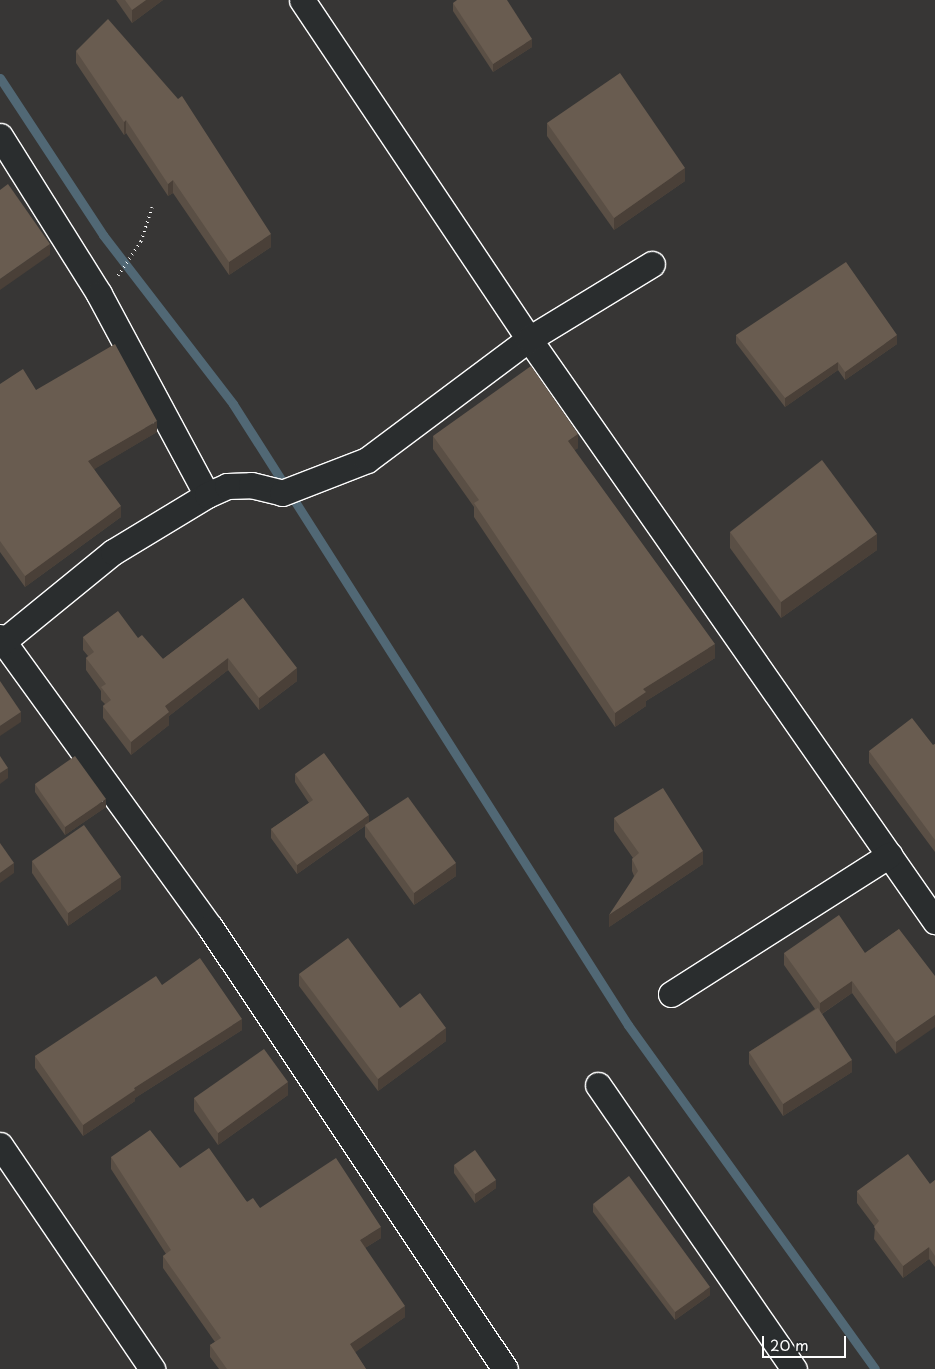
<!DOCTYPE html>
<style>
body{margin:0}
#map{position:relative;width:935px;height:1369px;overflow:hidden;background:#373635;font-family:"Playpen Sans",sans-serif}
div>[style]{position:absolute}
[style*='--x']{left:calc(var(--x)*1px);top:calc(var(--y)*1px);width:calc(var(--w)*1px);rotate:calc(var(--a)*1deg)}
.stream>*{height:9px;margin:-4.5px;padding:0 4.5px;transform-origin:4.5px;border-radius:4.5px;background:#516875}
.path>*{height:3px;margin-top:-1.5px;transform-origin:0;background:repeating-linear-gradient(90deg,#fff 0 1px,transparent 0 5px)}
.roads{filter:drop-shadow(1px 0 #fff) drop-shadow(-1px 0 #fff) drop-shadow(0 1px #fff) drop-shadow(0 -1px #fff)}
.street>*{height:25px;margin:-12.5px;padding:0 12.5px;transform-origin:12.5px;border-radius:12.5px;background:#2a2d2e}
.wall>*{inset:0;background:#5a4f45}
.shaded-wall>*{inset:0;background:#4a4038}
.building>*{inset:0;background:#695c50}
span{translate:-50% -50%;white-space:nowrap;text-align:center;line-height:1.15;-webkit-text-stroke:4px #2a2d2e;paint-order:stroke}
.scale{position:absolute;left:762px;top:1336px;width:84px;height:22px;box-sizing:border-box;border:2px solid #fff;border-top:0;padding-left:6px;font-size:15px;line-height:18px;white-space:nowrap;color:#fff;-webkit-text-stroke:4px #2a2d2e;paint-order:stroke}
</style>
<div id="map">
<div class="stream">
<div style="--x:0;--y:78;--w:188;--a:56.7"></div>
<div style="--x:103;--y:235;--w:213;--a:52.4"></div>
<div style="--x:233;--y:404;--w:736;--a:57.54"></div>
<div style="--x:628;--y:1025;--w:423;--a:54.3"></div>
</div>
<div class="path">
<div style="--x:118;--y:275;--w:41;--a:-55.9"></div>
<div style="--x:141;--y:241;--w:36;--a:-72"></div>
</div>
<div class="roads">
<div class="street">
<div style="--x:302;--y:0;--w:408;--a:56.2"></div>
<div style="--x:529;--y:339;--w:710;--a:55.1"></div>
<div style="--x:0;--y:136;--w:186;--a:57.9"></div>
<div style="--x:99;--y:294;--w:228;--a:61.8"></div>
<div style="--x:0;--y:637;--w:358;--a:54.1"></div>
<div style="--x:210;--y:927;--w:531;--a:56.28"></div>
<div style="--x:0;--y:644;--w:146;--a:-39.2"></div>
<div style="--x:113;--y:552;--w:110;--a:-31.2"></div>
<div style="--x:207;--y:495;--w:22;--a:-24"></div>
<div style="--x:227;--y:486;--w:24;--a:-2"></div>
<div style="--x:251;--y:485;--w:32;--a:14"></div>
<div style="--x:282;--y:493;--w:91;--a:-21.2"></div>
<div style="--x:367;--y:460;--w:202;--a:-36.8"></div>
<div style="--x:529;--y:339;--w:144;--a:-31.4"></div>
<div style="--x:671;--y:994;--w:259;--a:-32.5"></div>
<div style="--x:598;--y:1085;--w:345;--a:55.4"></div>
<div style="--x:0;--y:1145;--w:271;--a:55.8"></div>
</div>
</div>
<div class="wall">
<div style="clip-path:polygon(116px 0,163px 0,132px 23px)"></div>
<div style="clip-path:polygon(453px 3px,532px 47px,493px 72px,453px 11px)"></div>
<div style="clip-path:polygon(76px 51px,271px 247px,229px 275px,173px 193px,168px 196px,126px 133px,124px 135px,76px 63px)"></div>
<div style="clip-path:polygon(547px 123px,685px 181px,614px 230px,547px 136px)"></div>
<div style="clip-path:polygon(736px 335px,897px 344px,845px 380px,838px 370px,785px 407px,736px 343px)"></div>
<div style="clip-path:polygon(0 384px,36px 390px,157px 432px,94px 469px,121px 517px,25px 587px,0 552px)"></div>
<div style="clip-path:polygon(433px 436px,578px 448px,574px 450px,715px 658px,646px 701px,646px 706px,615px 727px,474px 517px,474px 507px,433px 449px)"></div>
<div style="clip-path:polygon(730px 532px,877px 550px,781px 618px,730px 548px)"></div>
<div style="clip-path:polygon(243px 598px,297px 681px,259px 710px,228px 670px,169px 716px,169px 725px,131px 755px,103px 718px,103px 706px,105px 704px,101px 700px,101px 691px,86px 670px,86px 658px,88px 656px,83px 650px,83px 637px,138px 638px,163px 659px)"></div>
<div style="clip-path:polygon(935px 744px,935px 852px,869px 763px,869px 751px,933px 745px)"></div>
<div style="clip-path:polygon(295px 774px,369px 822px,456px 876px,414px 905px,365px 837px,365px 826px,297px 874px,271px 838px,271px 829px,309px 803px,295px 782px)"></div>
<div style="clip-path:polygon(35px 784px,106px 807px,65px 835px,35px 792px)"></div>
<div style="clip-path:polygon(614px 818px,703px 864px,609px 927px,634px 876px,632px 871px,632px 859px,633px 858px,614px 831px)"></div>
<div style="clip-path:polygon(32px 861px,121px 889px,68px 926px,32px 873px)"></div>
<div style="clip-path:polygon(899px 929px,896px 1054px,852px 993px,822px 1014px,852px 1072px,783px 1116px,749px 1064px,749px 1052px,815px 1009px,784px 965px,784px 953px,865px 953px)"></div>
<div style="clip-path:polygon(299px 974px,446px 1041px,378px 1091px,299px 986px)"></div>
<div style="clip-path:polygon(162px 985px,242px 1030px,135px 1098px,135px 1101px,83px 1136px,35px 1068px,35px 1056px)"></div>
<div style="clip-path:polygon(288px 1095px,218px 1145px,194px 1111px,194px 1098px)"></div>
<div style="clip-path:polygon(111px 1157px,180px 1168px,260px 1208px,381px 1238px,365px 1248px,405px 1317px,355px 1352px,366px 1369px,219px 1369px,210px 1357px,210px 1345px,215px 1342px,163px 1268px,163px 1256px,166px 1254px,111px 1169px)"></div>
<div style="clip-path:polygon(454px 1165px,496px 1188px,475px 1203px,454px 1173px)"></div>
<div style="clip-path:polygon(935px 1180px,935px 1267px,929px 1259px,903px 1278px,874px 1239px,875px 1227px,857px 1203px,857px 1191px,930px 1184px)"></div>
<div style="clip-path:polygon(593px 1204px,710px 1295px,675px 1320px,593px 1212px)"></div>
</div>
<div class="shaded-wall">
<div style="clip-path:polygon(146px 0,163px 0,132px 23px,132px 10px)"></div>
<div style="clip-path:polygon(532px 39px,532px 47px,493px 72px,493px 64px)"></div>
<div style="clip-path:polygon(126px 120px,126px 133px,124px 135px,124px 122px)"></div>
<div style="clip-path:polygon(685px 168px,685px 181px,614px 230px,614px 218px)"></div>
<div style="clip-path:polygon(173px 180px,173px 193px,168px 196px,168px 184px)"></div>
<div style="clip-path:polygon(271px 234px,271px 247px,229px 275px,229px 262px)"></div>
<div style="clip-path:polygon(50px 244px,50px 255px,0 290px,0 279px)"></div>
<div style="clip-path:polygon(897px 335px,897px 344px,845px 380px,845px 372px)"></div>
<div style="clip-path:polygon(838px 362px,838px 370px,785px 407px,785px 398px)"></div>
<div style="clip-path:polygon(157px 421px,157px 432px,88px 473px,88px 461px)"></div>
<div style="clip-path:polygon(578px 434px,578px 448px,568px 455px,568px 441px)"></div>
<div style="clip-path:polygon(121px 506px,121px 517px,25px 587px,25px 576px)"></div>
<div style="clip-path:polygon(877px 534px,877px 550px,781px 618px,781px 602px)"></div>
<div style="clip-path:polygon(715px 644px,715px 658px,646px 701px,646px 706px,615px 727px,615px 713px,643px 689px)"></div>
<div style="clip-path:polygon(228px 658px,228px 670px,169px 716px,169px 725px,131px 755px,131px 742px,165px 706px)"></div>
<div style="clip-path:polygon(297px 668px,297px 681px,259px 710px,259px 698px)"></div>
<div style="clip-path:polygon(21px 712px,21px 722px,0 736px,0 726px)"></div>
<div style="clip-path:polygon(8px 768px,8px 778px,0 784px,0 773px)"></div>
<div style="clip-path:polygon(106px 799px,106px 807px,65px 835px,65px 827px)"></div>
<div style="clip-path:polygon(369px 815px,369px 823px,297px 874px,297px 865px)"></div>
<div style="clip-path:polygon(703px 851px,703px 864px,609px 927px,609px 915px)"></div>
<div style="clip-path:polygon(14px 863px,14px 873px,0 883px,0 873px)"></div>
<div style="clip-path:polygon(456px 863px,456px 876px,414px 905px,414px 893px)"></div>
<div style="clip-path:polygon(121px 877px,121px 889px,68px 926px,68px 913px)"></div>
<div style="clip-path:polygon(852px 981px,852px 993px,820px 1015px,820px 1003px)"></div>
<div style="clip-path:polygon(935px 1015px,935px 1027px,896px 1054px,896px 1042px)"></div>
<div style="clip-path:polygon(242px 1019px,242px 1030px,135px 1098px,135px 1101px,83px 1136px,83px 1125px,134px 1088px)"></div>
<div style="clip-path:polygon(446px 1028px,446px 1041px,378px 1091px,378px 1079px)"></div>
<div style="clip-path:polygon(852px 1060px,852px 1072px,783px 1116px,783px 1104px)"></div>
<div style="clip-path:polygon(288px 1082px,288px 1095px,218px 1145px,218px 1133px)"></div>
<div style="clip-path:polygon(496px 1180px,496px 1188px,475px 1203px,475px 1194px)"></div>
<div style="clip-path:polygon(381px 1227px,381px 1238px,360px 1251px,360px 1240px)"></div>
<div style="clip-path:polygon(929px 1247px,929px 1259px,903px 1278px,903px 1266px)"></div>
<div style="clip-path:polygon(710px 1287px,710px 1295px,675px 1320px,675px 1312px)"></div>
<div style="clip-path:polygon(405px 1306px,405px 1317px,350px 1356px,350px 1344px)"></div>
</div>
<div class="building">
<div style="clip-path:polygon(125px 0,146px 0,132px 10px)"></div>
<div style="clip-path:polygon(457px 0,507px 0,532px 39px,493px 64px,453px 3px)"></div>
<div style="clip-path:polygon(108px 19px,178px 99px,182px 96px,271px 234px,229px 262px,173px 180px,168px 184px,126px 120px,124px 122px,76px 51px)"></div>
<div style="clip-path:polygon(620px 73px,685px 168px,614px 218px,547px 123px)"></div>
<div style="clip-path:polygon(8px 184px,50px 244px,0 279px,0 190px)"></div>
<div style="clip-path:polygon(846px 262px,897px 335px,845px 372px,838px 362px,785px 398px,736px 335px)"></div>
<div style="clip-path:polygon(115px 344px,157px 421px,88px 461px,121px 506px,25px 576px,0 541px,0 384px,23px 369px,36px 390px)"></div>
<div style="clip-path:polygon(531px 366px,578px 434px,568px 441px,715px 644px,643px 689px,646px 692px,615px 713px,474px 503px,479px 500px,433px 436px)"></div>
<div style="clip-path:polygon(822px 460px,877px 534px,781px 602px,730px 532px)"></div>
<div style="clip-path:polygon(243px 598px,297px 668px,259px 698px,228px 658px,165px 706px,169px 712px,131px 742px,103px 706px,111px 700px,101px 687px,106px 684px,86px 658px,94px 652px,83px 637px,118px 611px,138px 638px,142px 635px,163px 659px)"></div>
<div style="clip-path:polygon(0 681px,21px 712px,0 726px)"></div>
<div style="clip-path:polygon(912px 718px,933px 745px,935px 744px,935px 840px,869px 751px)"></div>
<div style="clip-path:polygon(324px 753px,369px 815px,297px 865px,271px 829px,313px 800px,295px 774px)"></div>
<div style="clip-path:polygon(0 756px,8px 768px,0 773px)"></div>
<div style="clip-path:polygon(75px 756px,106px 799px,65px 827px,35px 784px)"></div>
<div style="clip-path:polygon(663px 788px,703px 851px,609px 915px,638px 871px,632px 859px,639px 853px,614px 818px)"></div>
<div style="clip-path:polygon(408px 797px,456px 863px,414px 893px,365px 825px)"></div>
<div style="clip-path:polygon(84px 825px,121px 877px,68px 913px,32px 861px)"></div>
<div style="clip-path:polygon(0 843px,14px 863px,0 873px)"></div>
<div style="clip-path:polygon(839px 915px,865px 953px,899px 929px,935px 976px,935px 1015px,896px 1042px,852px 981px,820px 1003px,784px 953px)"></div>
<div style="clip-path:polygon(348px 938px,400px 1008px,420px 993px,446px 1028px,378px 1079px,299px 974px)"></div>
<div style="clip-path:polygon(200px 958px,242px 1019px,134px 1088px,135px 1090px,83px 1125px,35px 1056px,156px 976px,162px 985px)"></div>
<div style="clip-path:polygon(818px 1008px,852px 1060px,783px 1104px,749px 1052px)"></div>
<div style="clip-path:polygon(264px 1049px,288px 1082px,218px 1133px,194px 1098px)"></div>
<div style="clip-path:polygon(150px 1130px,180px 1168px,209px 1148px,247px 1202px,253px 1198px,260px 1208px,336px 1158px,381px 1227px,360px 1240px,405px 1306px,350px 1344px,366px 1369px,227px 1369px,210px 1345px,221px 1338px,163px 1256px,171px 1250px,111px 1157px)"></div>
<div style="clip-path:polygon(475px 1150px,496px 1180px,475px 1194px,454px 1165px)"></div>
<div style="clip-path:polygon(908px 1154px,930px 1184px,935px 1180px,935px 1256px,929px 1247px,903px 1266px,874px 1227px,879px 1221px,857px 1191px)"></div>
<div style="clip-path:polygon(629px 1176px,710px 1287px,675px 1312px,593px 1204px)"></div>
</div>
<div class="scale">20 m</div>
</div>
